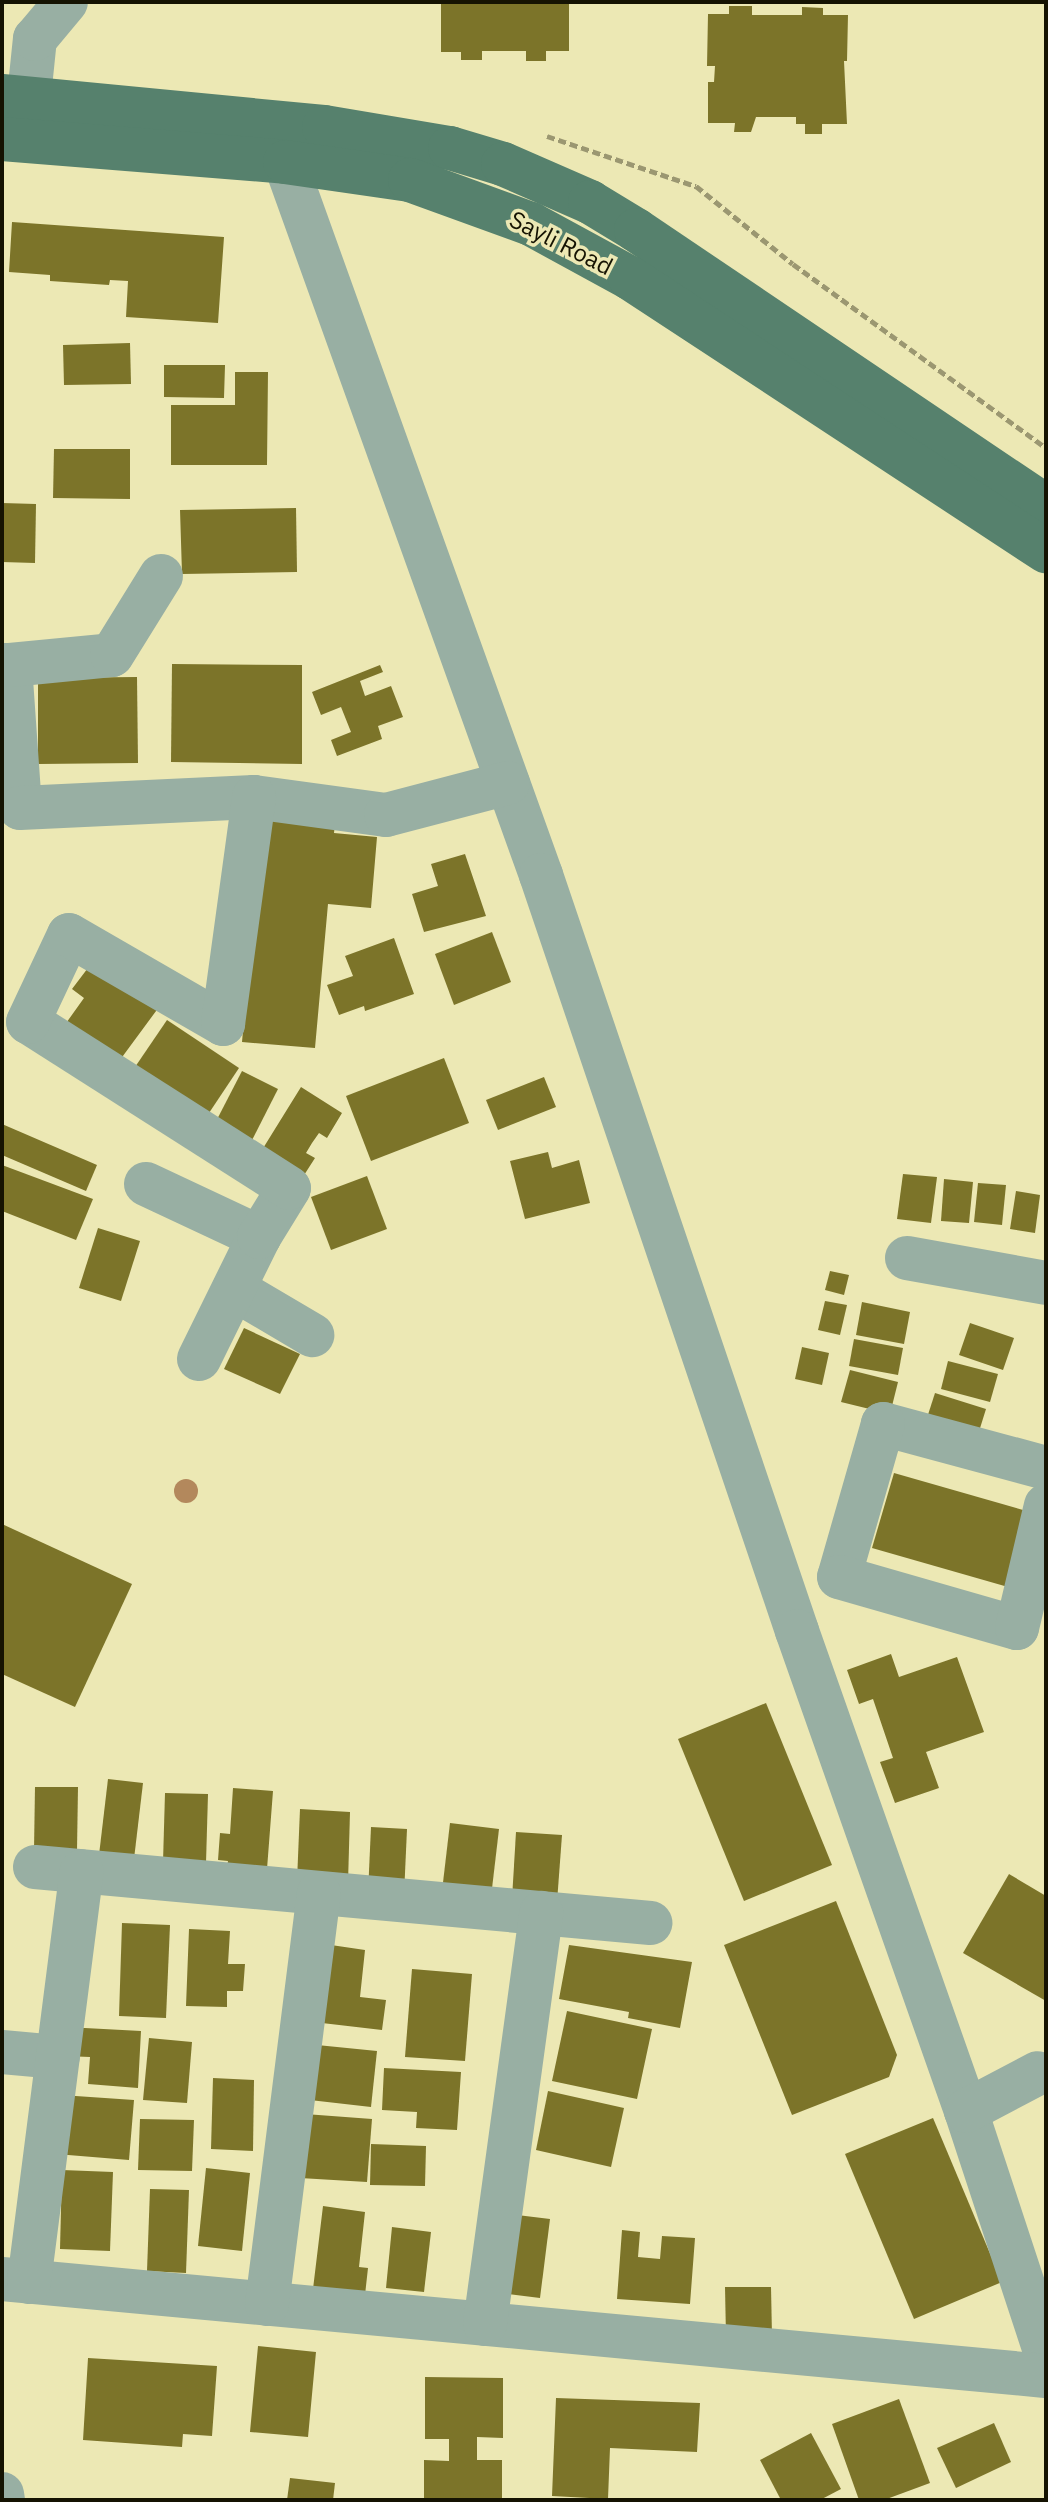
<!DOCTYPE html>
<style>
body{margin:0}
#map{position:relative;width:1048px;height:2502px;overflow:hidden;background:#ece8b4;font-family:"IBM Plex Sans",sans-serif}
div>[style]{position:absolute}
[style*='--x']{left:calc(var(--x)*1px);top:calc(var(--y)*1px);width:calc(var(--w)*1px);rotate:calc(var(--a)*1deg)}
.building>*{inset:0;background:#7c7429}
.path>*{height:5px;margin-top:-2.5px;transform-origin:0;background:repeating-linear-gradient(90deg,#9b9771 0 8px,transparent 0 12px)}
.minor>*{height:44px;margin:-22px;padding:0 22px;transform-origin:22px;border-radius:22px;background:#98afa3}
.major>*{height:44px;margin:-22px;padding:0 22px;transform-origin:22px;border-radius:22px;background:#56816d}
.trees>*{width:24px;height:24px;margin:-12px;border-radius:50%;background:#b3885c}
span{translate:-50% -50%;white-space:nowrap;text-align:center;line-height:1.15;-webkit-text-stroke:7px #ece8b4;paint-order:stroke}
.street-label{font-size:24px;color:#151302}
.frame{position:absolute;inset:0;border:4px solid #151302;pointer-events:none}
</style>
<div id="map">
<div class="building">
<div style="clip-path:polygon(441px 2px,569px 2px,569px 51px,546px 51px,546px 61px,526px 61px,526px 51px,482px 51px,482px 60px,461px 60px,461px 52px,441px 52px)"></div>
<div style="clip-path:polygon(729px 6px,752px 6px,752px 15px,802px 15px,802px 7px,823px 8px,823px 15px,848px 15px,847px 61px,844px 61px,847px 124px,822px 124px,822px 134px,805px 134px,805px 124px,796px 124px,796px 117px,756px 117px,751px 132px,734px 132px,735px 123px,708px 123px,708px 82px,714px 82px,715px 66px,707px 66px,708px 14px,729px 14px)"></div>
<div style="clip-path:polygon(12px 222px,224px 237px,218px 323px,126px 317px,128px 281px,110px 280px,109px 285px,50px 281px,50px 275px,9px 272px)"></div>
<div style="clip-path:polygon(130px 343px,131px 384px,64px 385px,63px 345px)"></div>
<div style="clip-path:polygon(164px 365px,225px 365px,224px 398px,164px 397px)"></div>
<div style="clip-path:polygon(235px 372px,268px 372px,267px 465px,171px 465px,171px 405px,235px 405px)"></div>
<div style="clip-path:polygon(54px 449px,130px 449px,130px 499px,53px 498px)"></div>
<div style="clip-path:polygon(2px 503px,36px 504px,35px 563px,2px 562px)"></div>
<div style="clip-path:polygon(296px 508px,297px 572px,182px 574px,180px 510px)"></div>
<div style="clip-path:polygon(172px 664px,302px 665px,302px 764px,171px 762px)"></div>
<div style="clip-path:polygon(380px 665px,383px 672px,360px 681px,365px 696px,391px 686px,403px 717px,378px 726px,382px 739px,337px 756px,331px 740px,351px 732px,341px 707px,321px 715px,312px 692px)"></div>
<div style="clip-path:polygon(137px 677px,138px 763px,38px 764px,38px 678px)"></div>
<div style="clip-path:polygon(262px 818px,335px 824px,334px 833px,377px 837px,371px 908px,328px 904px,315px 1048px,242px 1042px)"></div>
<div style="clip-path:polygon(465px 854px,486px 916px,424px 932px,412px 894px,438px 886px,431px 864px)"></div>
<div style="clip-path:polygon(492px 932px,511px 982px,454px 1005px,435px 954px)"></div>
<div style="clip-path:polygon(394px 938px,414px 994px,365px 1011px,364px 1006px,339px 1015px,327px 985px,353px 976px,345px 956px)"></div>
<div style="clip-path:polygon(94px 960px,159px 1007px,117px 1064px,64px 1026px,84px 998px,72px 989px)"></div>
<div style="clip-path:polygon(167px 1020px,239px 1068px,205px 1119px,133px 1070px)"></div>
<div style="clip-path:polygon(444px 1058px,469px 1123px,371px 1161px,346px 1096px)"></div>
<div style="clip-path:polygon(242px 1071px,278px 1089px,246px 1152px,210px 1133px)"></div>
<div style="clip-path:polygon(544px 1077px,556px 1107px,498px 1130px,486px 1100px)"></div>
<div style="clip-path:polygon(301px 1087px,342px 1113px,327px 1138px,319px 1133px,312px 1143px,306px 1153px,315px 1158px,299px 1183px,257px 1158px)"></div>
<div style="clip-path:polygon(2px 1124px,97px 1165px,86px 1191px,2px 1155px)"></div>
<div style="clip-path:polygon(548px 1152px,552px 1168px,579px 1160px,590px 1203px,525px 1219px,510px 1161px)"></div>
<div style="clip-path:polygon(2px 1165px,93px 1199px,76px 1240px,2px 1211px)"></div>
<div style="clip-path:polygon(903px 1174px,937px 1177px,931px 1223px,897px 1219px)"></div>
<div style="clip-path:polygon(367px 1176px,387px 1229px,331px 1250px,311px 1197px)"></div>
<div style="clip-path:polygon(944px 1179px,973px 1182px,969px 1223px,941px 1221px)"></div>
<div style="clip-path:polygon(978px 1183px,1006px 1185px,1002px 1225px,974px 1222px)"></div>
<div style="clip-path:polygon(1016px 1191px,1040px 1195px,1035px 1233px,1010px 1229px)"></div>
<div style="clip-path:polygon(98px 1228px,140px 1241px,121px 1301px,79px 1288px)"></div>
<div style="clip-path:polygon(830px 1271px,849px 1275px,844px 1295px,825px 1290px)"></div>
<div style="clip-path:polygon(825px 1301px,847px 1305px,840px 1335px,818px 1330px)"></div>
<div style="clip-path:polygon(862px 1302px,910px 1312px,904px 1344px,856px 1335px)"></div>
<div style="clip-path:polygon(970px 1323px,1014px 1338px,1003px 1370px,959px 1355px)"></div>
<div style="clip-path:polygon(244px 1328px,300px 1354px,280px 1394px,224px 1369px)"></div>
<div style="clip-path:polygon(854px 1339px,903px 1348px,898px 1375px,849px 1366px)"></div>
<div style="clip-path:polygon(802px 1347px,829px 1353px,822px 1385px,795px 1379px)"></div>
<div style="clip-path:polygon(948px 1361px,998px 1374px,990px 1402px,941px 1389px)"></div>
<div style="clip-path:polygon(850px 1370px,898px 1382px,890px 1414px,841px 1402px)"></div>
<div style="clip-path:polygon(935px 1393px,986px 1409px,976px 1441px,925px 1424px)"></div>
<div style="clip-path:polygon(894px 1473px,1037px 1514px,1015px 1589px,872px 1548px)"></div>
<div style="clip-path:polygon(2px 1524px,132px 1584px,75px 1707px,2px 1674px)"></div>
<div style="clip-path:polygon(891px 1654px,899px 1677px,957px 1657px,984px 1732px,926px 1752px,939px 1788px,895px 1803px,880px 1762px,893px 1758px,873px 1699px,859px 1704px,847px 1670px)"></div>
<div style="clip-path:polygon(766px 1703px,832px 1865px,744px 1901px,678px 1739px)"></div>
<div style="clip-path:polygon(108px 1779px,143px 1783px,134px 1859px,99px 1855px)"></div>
<div style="clip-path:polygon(35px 1787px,78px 1787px,77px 1850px,34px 1850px)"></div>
<div style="clip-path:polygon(233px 1788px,273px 1791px,267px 1869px,227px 1866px,228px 1861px,218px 1860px,220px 1833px,230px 1834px)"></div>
<div style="clip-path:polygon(165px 1793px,208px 1794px,206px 1863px,163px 1862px)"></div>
<div style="clip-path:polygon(300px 1809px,350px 1812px,348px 1883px,297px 1881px)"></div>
<div style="clip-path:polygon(450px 1823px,499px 1829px,491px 1897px,442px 1891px)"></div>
<div style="clip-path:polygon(371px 1827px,407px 1829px,404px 1895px,368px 1893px)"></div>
<div style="clip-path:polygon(516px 1832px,562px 1835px,557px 1902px,512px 1899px)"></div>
<div style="clip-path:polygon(1009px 1874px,1046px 1896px,1046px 2001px,963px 1953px)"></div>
<div style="clip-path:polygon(836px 1901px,897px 2055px,889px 2077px,792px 2115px,724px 1945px)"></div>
<div style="clip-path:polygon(122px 1923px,170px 1925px,166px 2018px,119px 2016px)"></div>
<div style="clip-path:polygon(189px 1929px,230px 1931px,228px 1964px,245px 1964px,243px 1991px,227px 1991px,227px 2007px,186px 2006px)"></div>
<div style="clip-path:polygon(331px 1945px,365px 1950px,360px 1997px,386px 2000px,382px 2030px,322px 2023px)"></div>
<div style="clip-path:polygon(569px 1945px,692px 1962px,680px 2028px,628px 2018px,629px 2012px,559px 1999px)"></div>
<div style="clip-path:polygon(412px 1969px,472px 1974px,465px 2061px,405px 2057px)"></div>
<div style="clip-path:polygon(567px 2011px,652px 2029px,637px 2099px,552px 2081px)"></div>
<div style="clip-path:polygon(66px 2027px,141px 2031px,138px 2088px,88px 2084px,90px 2057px,65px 2056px)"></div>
<div style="clip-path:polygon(149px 2038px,192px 2042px,187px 2103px,143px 2100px)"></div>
<div style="clip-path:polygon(307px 2044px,377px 2051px,371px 2107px,301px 2099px)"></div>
<div style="clip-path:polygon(384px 2068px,461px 2072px,457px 2130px,416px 2128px,417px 2112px,382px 2110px)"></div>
<div style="clip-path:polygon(213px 2078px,254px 2080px,253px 2151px,211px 2149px)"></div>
<div style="clip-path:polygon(548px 2091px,624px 2108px,611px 2167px,536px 2150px)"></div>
<div style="clip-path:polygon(61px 2095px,134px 2100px,129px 2160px,56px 2154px)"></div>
<div style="clip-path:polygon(305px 2114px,372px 2119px,367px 2182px,300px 2178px)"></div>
<div style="clip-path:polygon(933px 2118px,1002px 2282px,914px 2319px,845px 2154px)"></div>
<div style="clip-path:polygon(140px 2119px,194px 2120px,192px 2171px,138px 2170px)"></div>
<div style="clip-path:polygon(371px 2144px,426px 2146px,425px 2186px,370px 2185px)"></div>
<div style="clip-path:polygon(206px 2168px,250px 2173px,242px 2251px,198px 2246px)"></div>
<div style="clip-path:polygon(62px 2170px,113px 2172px,110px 2251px,60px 2249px)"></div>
<div style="clip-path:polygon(150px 2189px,189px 2190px,186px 2273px,147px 2271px)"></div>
<div style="clip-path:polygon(323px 2206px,365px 2212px,359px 2267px,368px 2268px,365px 2295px,313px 2289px)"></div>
<div style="clip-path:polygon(509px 2214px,550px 2219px,540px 2298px,500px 2293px)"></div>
<div style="clip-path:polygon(392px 2227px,431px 2232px,424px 2292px,386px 2288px)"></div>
<div style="clip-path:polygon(622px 2230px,640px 2232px,638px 2257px,660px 2259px,662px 2236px,695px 2238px,690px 2304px,617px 2299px)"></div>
<div style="clip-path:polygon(725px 2287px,771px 2287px,772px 2336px,726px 2337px)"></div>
<div style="clip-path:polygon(258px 2346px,316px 2352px,308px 2437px,250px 2432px)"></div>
<div style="clip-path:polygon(88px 2358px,217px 2366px,212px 2436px,183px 2434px,182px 2447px,83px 2440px)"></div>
<div style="clip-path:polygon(425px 2377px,503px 2378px,503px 2438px,477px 2437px,477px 2460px,502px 2460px,502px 2500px,424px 2500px,424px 2460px,449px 2461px,449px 2439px,425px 2439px)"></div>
<div style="clip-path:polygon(556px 2398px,700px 2403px,697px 2452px,610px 2448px,608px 2499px,552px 2496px)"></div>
<div style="clip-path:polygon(899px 2399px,930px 2483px,884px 2500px,859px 2500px,832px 2424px)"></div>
<div style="clip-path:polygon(994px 2423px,1011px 2462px,956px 2488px,937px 2448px)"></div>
<div style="clip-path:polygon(811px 2433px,841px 2489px,820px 2500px,781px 2500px,760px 2460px)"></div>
<div style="clip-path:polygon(290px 2478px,335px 2483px,333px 2500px,287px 2500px)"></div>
</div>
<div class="path">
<div style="--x:547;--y:136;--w:157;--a:18.6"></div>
<div style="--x:696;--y:186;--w:124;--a:38.8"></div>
<div style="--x:793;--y:264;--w:313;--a:36"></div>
</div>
<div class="minor">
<div style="--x:25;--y:135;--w:97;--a:-84.1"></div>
<div style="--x:35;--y:39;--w:48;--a:-50"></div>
<div style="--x:285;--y:162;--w:758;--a:70.25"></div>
<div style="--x:541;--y:875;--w:798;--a:71.29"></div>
<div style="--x:797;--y:1631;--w:509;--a:70.6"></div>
<div style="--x:966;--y:2111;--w:257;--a:71.8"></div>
<div style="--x:2;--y:665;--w:8;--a:0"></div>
<div style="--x:10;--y:665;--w:143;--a:86"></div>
<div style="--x:20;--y:808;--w:234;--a:-2.7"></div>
<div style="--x:254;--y:797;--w:133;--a:7.8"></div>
<div style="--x:386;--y:815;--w:126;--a:-14.7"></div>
<div style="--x:10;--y:665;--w:102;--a:-5.6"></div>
<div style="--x:112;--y:655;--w:93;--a:-58.2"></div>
<div style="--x:146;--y:1184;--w:125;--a:25.1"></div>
<div style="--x:907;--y:1258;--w:141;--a:10.2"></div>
<div style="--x:234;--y:1289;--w:91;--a:30.5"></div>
<div style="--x:199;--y:1359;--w:136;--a:-63.8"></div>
<div style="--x:259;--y:1237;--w:57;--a:-58.5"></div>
<div style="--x:289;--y:1188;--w:309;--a:-147.5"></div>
<div style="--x:28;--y:1022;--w:96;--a:-64.8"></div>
<div style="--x:69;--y:935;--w:178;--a:30"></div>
<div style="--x:223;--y:1024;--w:229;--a:-82.2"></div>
<div style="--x:1046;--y:1468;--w:169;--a:-164.9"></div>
<div style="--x:883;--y:1424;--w:159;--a:106"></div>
<div style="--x:839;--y:1577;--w:185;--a:16"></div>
<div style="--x:1017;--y:1628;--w:126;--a:-76.7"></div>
<div style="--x:35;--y:1867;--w:618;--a:5.2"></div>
<div style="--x:2;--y:2052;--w:56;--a:5.1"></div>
<div style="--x:966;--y:2111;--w:81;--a:-27.8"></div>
<div style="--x:2;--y:2279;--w:1048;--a:5.31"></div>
<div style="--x:29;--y:2282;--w:414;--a:-82.7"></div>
<div style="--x:267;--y:2304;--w:414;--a:-82.8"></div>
<div style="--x:485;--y:2324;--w:415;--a:-82.2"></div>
<div style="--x:2;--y:2494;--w:6;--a:81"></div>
</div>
<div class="major">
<div style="--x:2;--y:96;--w:323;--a:5.5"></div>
<div style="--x:324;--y:127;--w:128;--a:9.5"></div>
<div style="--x:450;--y:148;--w:55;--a:16.8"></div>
<div style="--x:503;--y:164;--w:95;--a:23.6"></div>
<div style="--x:590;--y:202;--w:54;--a:31.3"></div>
<div style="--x:636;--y:230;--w:495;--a:34"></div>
<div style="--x:2;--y:139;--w:284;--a:4.6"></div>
<div style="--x:285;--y:162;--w:126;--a:8.2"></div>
<div style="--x:410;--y:180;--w:129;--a:20"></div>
<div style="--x:531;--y:224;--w:113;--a:28.6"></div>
<div style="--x:630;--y:278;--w:498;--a:33.3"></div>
</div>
<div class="trees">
<div style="left:186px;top:1491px"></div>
</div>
<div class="street-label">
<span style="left:561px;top:243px;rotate:27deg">Sayli Road</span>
</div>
<div class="frame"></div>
</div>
